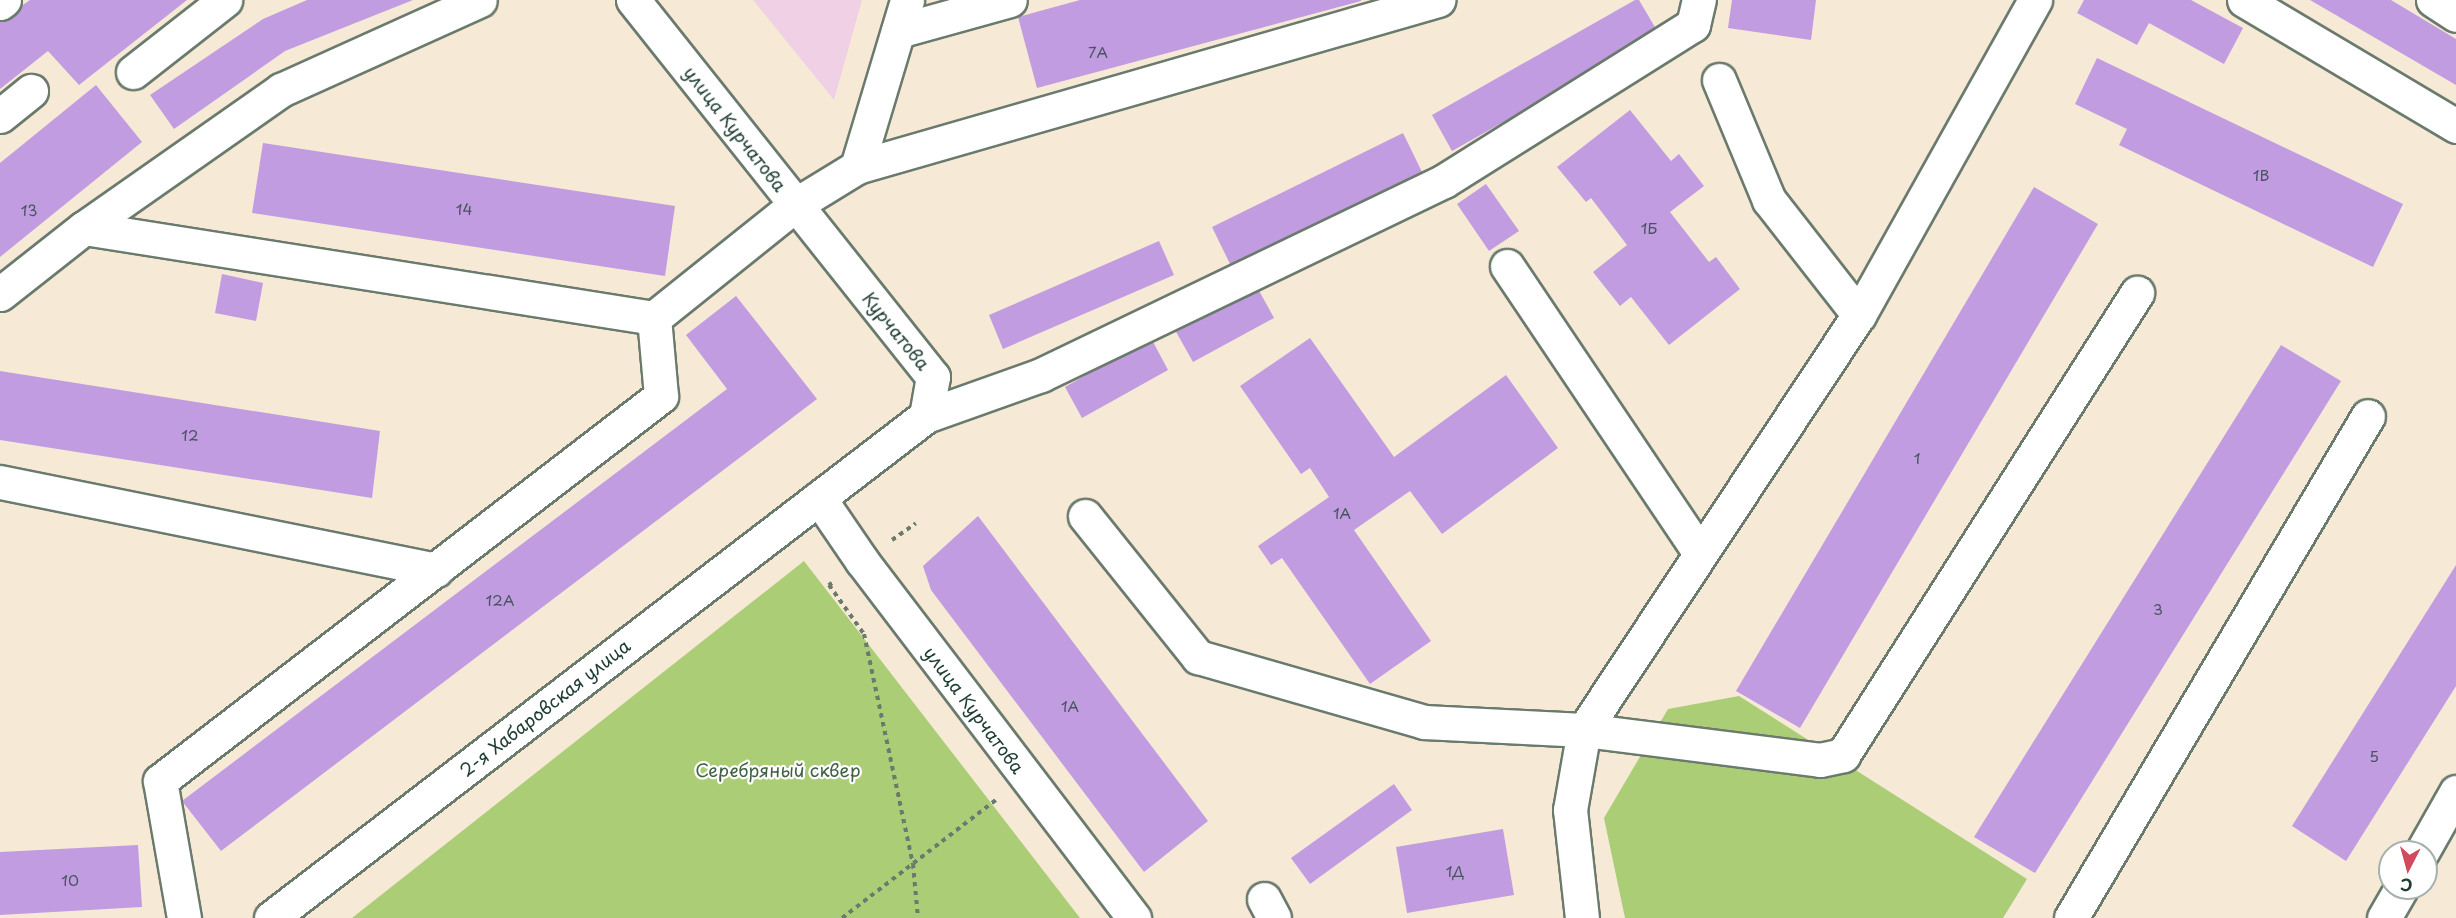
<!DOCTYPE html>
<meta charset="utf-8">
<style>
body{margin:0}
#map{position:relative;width:2456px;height:918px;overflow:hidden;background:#f6ead6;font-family:"Playpen Sans",sans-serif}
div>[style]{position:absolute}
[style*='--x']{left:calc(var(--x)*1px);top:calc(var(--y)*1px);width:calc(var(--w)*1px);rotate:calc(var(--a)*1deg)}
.built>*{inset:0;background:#f0d0e5}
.green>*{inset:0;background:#abcd76}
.building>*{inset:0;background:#c19ce1}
.path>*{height:4px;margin-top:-2px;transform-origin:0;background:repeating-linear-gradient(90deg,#6a7a6d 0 4.5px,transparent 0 9px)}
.roads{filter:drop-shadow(2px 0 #6a7a6d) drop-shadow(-2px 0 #6a7a6d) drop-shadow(0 2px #6a7a6d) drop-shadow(0 -2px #6a7a6d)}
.minor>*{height:33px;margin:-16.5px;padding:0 16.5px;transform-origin:16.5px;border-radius:16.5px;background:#fff}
span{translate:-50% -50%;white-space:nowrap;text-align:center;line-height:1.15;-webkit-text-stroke:4.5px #fff;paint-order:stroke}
.number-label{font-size:15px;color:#48555f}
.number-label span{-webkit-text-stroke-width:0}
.street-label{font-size:18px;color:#1f3d34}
.park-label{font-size:18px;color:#426144}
.north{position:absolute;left:2378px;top:840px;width:60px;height:60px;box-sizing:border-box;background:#fff;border:2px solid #a5b1ae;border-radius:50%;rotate:186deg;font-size:16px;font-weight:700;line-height:24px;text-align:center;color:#1f3d34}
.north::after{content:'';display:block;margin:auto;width:21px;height:27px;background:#d1495b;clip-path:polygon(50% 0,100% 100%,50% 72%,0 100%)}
</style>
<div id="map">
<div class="built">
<div style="clip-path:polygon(753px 0,862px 0,834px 100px)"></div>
</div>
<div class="green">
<div style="clip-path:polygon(804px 561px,1080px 918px,352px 918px)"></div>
<div style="clip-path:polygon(1739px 696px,2027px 879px,2003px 918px,1625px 918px,1604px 818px,1668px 709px)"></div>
</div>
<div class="building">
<div style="clip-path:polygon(30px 0,187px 0,79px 85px,48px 51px,0 89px,0 21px)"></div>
<div style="clip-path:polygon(307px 0,413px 0,285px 51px,174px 129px,150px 95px,263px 19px)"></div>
<div style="clip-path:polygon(1080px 0,1361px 0,1361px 1px,1037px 88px,1018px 17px)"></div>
<div style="clip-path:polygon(1635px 0,1639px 0,1659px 34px,1452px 151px,1432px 115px)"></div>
<div style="clip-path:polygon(1732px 0,1816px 0,1811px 40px,1728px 28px)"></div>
<div style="clip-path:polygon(2084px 0,2191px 0,2243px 28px,2224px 64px,2149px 23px,2137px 45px,2077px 13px)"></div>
<div style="clip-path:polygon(2310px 0,2391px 0,2456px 39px,2456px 85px)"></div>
<div style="clip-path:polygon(2097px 58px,2403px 204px,2373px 267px,2119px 145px,2127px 129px,2075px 104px)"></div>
<div style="clip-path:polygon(96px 85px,142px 142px,0 257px,0 163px)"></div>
<div style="clip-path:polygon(1630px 110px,1671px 161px,1679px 154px,1704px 186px,1670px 212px,1709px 262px,1716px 257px,1740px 289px,1669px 345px,1631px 297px,1620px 306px,1593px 272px,1627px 245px,1591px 198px,1586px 202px,1557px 167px)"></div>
<div style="clip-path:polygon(1403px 133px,1422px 172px,1231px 266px,1212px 227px)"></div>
<div style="clip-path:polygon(263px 143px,675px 206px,665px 276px,252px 213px)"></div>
<div style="clip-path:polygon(1486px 184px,1519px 231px,1489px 251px,1457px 204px)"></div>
<div style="clip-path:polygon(2034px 187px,2098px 224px,1800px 728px,1736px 691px)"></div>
<div style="clip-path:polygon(1159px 241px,1174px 275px,1003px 349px,989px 315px)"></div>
<div style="clip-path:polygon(222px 274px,263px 283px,256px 321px,215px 313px)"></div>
<div style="clip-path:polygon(1257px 287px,1274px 318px,1193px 362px,1175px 330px)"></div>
<div style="clip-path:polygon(736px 296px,817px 399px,221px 851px,182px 801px,727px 389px,686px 335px)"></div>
<div style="clip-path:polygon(1151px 338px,1168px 370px,1082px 418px,1065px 387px)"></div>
<div style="clip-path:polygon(1310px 338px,1394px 457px,1506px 375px,1558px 448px,1442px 534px,1410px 491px,1354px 530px,1431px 641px,1370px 684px,1282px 558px,1271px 565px,1258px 546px,1329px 497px,1310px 468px,1301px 474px,1240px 386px)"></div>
<div style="clip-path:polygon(2281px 345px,2341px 381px,2035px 873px,1974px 837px)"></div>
<div style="clip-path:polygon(0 371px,380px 431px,372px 498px,0 440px)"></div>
<div style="clip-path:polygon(978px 516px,1208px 821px,1144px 872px,931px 590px,923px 566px)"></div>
<div style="clip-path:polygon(2456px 565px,2456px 686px,2346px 861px,2292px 826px)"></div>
<div style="clip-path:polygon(1394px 784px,1412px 810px,1310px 884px,1291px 858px)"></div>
<div style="clip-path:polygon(1503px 829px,1514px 895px,1407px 913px,1396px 847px)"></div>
<div style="clip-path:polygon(138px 845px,142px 907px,0 915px,0 852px)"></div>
</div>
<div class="path">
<div style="--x:892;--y:540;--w:29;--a:-35"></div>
<div style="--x:832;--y:583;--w:4;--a:146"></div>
<div style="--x:829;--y:585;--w:60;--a:54.5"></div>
<div style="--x:864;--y:634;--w:235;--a:78"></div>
<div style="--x:913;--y:864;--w:54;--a:84.7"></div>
<div style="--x:842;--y:918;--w:194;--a:-37.5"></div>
</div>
<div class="roads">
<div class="minor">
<div style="--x:2244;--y:0;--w:247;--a:30.7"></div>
<div style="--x:2433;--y:0;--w:27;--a:33"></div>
<div style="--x:0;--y:3;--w:5;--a:-37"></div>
<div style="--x:898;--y:31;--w:116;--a:-15.5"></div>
<div style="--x:133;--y:72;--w:117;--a:-38"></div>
<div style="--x:1719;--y:80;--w:130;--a:67.4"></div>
<div style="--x:1769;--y:200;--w:146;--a:52"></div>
<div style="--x:0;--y:116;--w:40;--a:-39"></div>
<div style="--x:857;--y:167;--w:605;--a:-16.04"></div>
<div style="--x:84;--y:228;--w:577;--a:8.97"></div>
<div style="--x:1507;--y:266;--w:346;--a:56.1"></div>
<div style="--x:0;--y:294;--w:107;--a:-38.2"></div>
<div style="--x:84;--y:228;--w:241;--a:-35"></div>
<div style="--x:281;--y:90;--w:218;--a:-24.3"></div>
<div style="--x:926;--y:416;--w:122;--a:-19.6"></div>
<div style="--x:1041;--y:375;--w:447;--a:-25.7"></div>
<div style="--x:1444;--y:181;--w:294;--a:-32.1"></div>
<div style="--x:1693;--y:25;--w:26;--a:-77"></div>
<div style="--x:0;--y:482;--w:445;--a:11.4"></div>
<div style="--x:819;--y:498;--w:76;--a:55.7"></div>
<div style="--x:862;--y:561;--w:449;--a:52.7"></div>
<div style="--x:1085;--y:516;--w:181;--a:51.3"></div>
<div style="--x:1198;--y:657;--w:235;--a:16"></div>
<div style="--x:1424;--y:722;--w:160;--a:2.9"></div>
<div style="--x:1584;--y:730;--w:238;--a:7.2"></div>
<div style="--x:1820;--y:760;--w:24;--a:-12"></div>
<div style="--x:1843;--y:755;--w:548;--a:-57.53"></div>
<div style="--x:2422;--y:852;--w:69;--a:-60.5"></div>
<div style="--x:1264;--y:899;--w:21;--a:62"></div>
<div style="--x:184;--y:918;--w:139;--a:-99.9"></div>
<div style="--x:160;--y:781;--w:632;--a:-37.54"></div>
<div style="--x:661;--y:396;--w:78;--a:-95.1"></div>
<div style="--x:654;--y:318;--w:181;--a:-38.7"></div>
<div style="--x:795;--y:205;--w:73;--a:-31.5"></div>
<div style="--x:857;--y:167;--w:174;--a:-73.3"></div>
<div style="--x:271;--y:918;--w:825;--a:-37.47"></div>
<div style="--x:926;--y:416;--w:40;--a:-80"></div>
<div style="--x:933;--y:377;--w:482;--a:-128.5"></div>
<div style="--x:1582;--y:918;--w:109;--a:-96.3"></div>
<div style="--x:1570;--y:810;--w:81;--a:-80.1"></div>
<div style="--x:1584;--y:730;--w:498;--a:-56.5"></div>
<div style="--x:1859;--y:315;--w:361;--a:-60.8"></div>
<div style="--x:2071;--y:918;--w:583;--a:-59.39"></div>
<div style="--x:2384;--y:918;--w:34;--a:-60"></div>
</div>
</div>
<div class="number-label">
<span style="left:1098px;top:52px">7А</span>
<span style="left:2261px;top:175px">1В</span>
<span style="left:464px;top:209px">14</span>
<span style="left:29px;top:210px">13</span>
<span style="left:1649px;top:228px">1Б</span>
<span style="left:190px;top:435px">12</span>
<span style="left:1917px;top:458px">1</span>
<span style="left:1342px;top:513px">1А</span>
<span style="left:500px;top:600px">12А</span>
<span style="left:2158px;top:609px">3</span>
<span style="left:1070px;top:706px">1А</span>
<span style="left:2374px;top:756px">5</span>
<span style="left:1455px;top:871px">1Д</span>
<span style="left:70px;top:880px">10</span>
</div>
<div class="street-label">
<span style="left:735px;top:129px;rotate:52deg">улица Курчатова</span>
<span style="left:896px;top:331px;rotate:51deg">Курчатова</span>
<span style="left:545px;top:708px;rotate:-38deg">2-я Хабаровская улица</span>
<span style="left:974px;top:710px;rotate:53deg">улица Курчатова</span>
</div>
<div class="park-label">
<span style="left:778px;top:770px">Серебряный сквер</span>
</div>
<div class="north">С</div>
</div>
